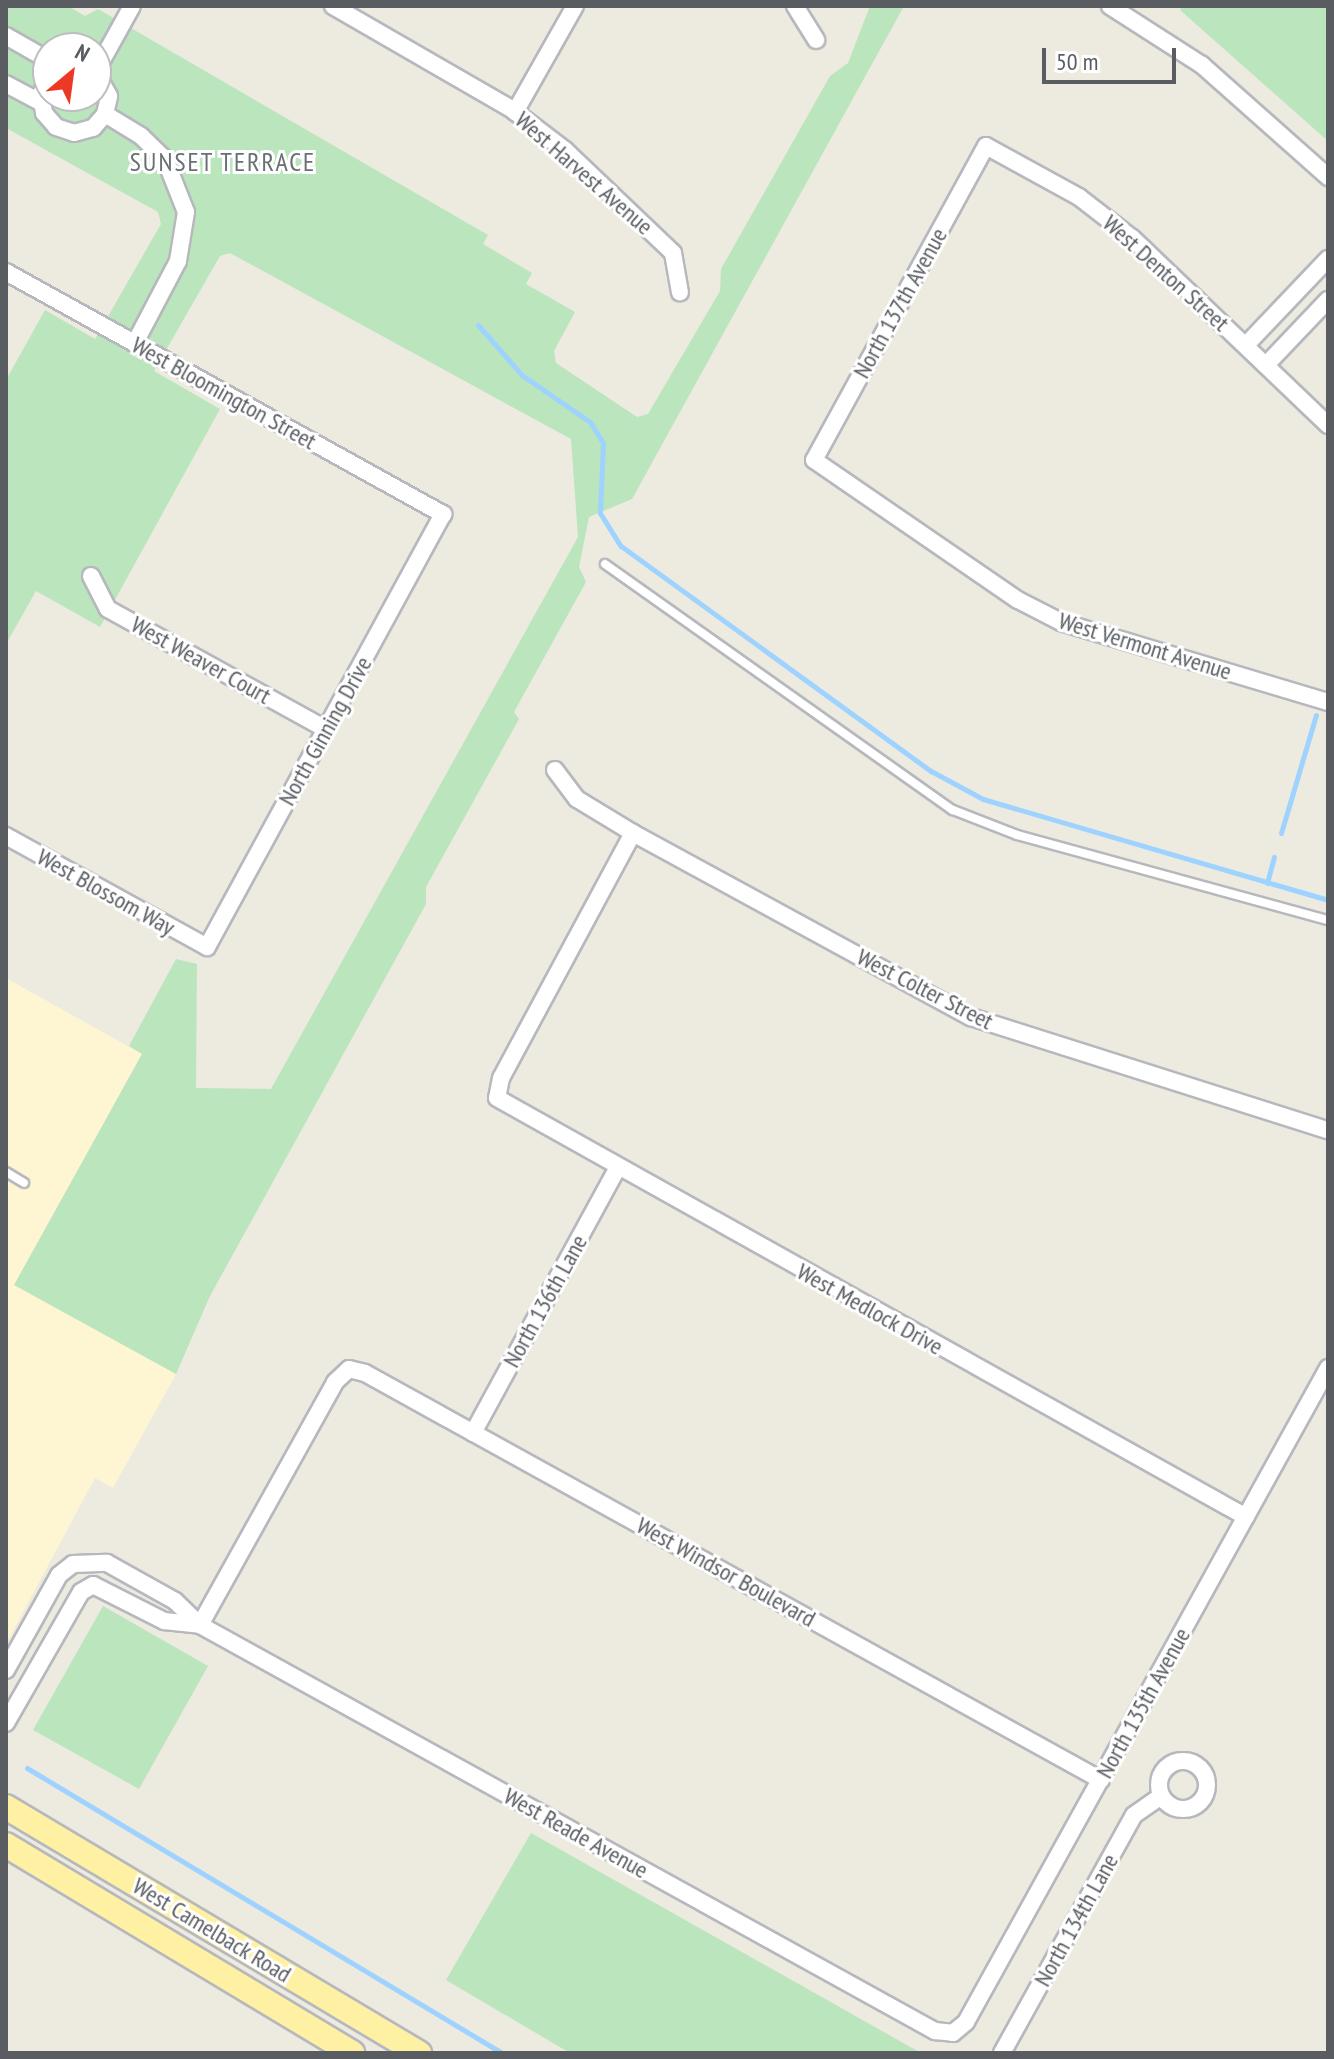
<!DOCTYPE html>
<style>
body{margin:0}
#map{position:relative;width:1334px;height:2059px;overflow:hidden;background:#edeae0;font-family:"PT Sans Narrow",sans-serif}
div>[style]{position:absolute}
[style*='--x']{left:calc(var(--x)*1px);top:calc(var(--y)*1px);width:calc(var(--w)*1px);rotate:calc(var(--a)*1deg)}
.commercial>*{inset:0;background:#fef5d3}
.green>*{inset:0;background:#bbe5bc}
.stream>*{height:5px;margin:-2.5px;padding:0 2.5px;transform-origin:2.5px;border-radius:2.5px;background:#9ed3ff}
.roads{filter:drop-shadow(2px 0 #b6b8bd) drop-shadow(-2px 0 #b6b8bd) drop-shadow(0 2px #b6b8bd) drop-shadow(0 -2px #b6b8bd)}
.lane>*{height:8px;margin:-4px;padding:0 4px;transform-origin:4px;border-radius:4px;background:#fff}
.street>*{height:16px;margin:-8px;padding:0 8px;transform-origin:8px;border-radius:8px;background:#fff}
.street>.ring{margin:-8px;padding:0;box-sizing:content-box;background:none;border:16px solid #fff;border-radius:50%}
.primary>*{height:24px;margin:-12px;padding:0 12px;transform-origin:12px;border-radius:12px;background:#fff1a3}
span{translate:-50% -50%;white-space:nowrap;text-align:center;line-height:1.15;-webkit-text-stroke:6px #fff;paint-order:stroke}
.street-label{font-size:24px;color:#595d62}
.neighbourhood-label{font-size:26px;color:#6a6f74;letter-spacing:2px}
.frame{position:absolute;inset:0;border:8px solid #595d62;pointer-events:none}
.north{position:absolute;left:32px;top:32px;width:80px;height:80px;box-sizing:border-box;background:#fff;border:2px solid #bdbec0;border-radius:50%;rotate:29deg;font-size:22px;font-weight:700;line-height:32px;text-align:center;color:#595d62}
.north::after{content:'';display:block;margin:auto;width:28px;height:36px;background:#ed3826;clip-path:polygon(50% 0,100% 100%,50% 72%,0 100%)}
.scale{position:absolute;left:1042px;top:48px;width:134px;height:36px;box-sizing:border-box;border:4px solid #595d62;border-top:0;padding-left:10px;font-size:24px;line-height:28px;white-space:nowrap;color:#595d62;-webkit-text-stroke:6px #fff;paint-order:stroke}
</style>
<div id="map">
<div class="commercial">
<div style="clip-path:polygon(6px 978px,142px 1054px,15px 1285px,176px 1374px,113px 1488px,95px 1478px,6px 1644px)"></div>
</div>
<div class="green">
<div style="clip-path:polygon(evenodd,6px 6px,68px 6px,85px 16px,98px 9px,488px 235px,483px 244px,532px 273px,526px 284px,575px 312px,554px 351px,556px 363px,637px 417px,648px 414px,720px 291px,721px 269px,830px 76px,848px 63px,870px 6px,904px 6px,632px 499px,589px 517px,579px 567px,586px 582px,514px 712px,519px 719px,426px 887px,426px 904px,210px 1296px,176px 1374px,14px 1285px,142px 1054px,129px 1046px,176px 959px,197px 964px,196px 1088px,271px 1089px,578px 537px,571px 439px,230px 253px,220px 256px,154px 371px,220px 409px,100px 627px,36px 591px,6px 644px,6px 380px,45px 310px,95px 339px,161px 224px,158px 212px,6px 128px,6px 6px,48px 48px,96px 48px,96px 96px,48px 96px,48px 48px)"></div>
<div style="clip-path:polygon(1183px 6px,1328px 6px,1328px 141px,1180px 10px)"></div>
<div style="clip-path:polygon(103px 1606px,208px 1666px,139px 1789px,33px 1730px)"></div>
<div style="clip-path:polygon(531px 1833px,921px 2053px,570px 2053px,446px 1980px)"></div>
</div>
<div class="stream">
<div style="--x:478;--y:325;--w:67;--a:48.7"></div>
<div style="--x:522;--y:375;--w:83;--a:34.7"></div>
<div style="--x:590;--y:422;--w:25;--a:58"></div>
<div style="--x:603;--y:443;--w:70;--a:92.5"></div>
<div style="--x:600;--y:513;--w:39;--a:58"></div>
<div style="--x:621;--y:546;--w:383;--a:36"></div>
<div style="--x:931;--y:771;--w:59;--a:28.3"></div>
<div style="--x:983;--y:799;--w:359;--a:16.3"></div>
<div style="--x:1281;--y:833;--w:123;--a:-73.5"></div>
<div style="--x:1267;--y:883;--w:27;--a:-75"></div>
<div style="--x:27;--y:1768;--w:554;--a:30.96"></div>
</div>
<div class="roads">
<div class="lane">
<div style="--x:605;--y:564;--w:426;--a:35.3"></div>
<div style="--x:953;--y:810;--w:69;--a:21.3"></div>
<div style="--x:1017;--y:835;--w:322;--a:15.3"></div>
<div style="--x:6;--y:1172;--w:21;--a:31"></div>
</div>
<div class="street">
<div style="--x:333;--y:6;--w:204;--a:30"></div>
<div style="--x:510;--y:108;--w:69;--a:37.4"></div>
<div style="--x:565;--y:150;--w:149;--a:43.6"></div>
<div style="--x:673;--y:253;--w:40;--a:80"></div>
<div style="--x:795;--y:6;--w:40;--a:58"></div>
<div style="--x:1110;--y:6;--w:109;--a:32.7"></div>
<div style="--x:1202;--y:65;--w:169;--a:41.6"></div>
<div style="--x:6;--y:36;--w:48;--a:29.7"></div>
<div style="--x:96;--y:71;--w:74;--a:-61"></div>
<div style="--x:48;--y:79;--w:17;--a:115"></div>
<div style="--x:41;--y:94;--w:19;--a:81"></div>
<div style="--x:44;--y:113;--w:18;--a:49"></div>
<div style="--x:56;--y:127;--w:19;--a:18"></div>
<div style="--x:74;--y:133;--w:20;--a:-15"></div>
<div style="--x:93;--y:128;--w:18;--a:-49"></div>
<div style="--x:105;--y:114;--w:18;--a:-77"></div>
<div style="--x:109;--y:96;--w:26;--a:-119"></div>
<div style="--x:6;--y:84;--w:40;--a:28"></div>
<div style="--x:515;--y:112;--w:122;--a:-60.5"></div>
<div style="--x:105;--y:114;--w:42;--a:31.4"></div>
<div style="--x:141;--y:136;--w:33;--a:44"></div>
<div style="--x:165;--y:159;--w:57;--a:68.4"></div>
<div style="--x:186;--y:212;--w:50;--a:99.3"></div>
<div style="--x:178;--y:261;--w:93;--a:117.7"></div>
<div style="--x:6;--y:272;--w:500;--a:29"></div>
<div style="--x:443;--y:514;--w:493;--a:118.6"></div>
<div style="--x:207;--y:947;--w:230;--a:-151.1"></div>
<div style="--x:1246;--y:345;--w:119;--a:-46.4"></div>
<div style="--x:1266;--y:365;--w:90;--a:-46.4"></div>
<div style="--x:1328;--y:425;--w:271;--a:-136.3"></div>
<div style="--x:1132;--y:238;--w:67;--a:-142.3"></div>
<div style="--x:1079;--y:197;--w:106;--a:-151.3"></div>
<div style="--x:986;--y:146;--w:358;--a:118.7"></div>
<div style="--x:814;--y:460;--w:247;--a:34.5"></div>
<div style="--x:1018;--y:600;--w:48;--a:27.1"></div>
<div style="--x:1061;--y:622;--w:279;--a:16.7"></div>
<div style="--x:91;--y:576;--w:37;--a:63"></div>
<div style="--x:108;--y:609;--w:248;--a:28.9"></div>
<div style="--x:555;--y:770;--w:36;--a:53"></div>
<div style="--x:577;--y:799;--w:66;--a:31.3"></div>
<div style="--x:633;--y:833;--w:385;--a:28.6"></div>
<div style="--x:971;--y:1017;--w:374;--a:17.6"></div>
<div style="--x:633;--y:833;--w:278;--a:118.3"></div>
<div style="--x:501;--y:1078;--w:20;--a:101"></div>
<div style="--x:497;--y:1098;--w:858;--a:29.22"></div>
<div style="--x:473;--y:1433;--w:301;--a:-61.4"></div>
<div style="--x:93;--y:1585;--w:80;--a:26.9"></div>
<div style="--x:164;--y:1621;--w:36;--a:6"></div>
<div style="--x:200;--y:1625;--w:278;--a:-60.9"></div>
<div style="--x:335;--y:1382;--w:19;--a:-43"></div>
<div style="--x:349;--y:1369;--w:16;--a:14"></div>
<div style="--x:365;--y:1373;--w:841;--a:28.94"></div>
<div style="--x:6;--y:1670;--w:109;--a:-60.8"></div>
<div style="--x:59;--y:1575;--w:18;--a:-38"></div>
<div style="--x:73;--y:1564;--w:34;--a:-2"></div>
<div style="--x:107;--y:1563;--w:78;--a:29.2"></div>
<div style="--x:175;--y:1601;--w:35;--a:44"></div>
<div style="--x:200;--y:1625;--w:840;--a:28.92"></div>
<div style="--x:935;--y:2031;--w:18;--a:6"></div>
<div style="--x:953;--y:2033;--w:17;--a:-40"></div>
<div style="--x:966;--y:2022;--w:748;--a:-61.03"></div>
<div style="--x:6;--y:1723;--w:151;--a:-60.2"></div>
<div style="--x:81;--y:1592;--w:14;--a:-30"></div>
<div class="ring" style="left:1159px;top:1761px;width:32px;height:32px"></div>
<div style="--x:1002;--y:2053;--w:272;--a:-61"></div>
<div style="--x:1134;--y:1815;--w:33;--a:-35"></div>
</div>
<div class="primary">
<div style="--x:6;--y:1807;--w:481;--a:30.8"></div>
<div style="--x:6;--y:1845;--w:404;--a:31"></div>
</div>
</div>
<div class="street-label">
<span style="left:584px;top:173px;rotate:41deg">West Harvest Avenue</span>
<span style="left:1166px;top:273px;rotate:42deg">West Denton Street</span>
<span style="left:900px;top:303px;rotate:-61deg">North 137th Avenue</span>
<span style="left:224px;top:393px;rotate:29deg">West Bloomington Street</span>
<span style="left:1145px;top:646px;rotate:17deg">West Vermont Avenue</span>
<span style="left:201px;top:660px;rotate:29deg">West Weaver Court</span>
<span style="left:325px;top:731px;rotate:-61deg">North Ginning Drive</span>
<span style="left:106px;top:892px;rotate:29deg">West Blossom Way</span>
<span style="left:925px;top:989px;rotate:27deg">West Colter Street</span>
<span style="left:545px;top:1301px;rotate:-61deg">North 136th Lane</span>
<span style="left:870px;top:1309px;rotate:29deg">West Medlock Drive</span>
<span style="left:726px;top:1572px;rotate:29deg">West Windsor Boulevard</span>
<span style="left:1143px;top:1703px;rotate:-61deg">North 135th Avenue</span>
<span style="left:576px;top:1833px;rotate:29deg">West Reade Avenue</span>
<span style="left:1076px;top:1920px;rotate:-61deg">North 134th Lane</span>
<span style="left:212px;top:1930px;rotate:31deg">West Camelback Road</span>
</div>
<div class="neighbourhood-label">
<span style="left:223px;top:162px">SUNSET TERRACE</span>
</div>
<div class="frame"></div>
<div class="north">N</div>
<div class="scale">50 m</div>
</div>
